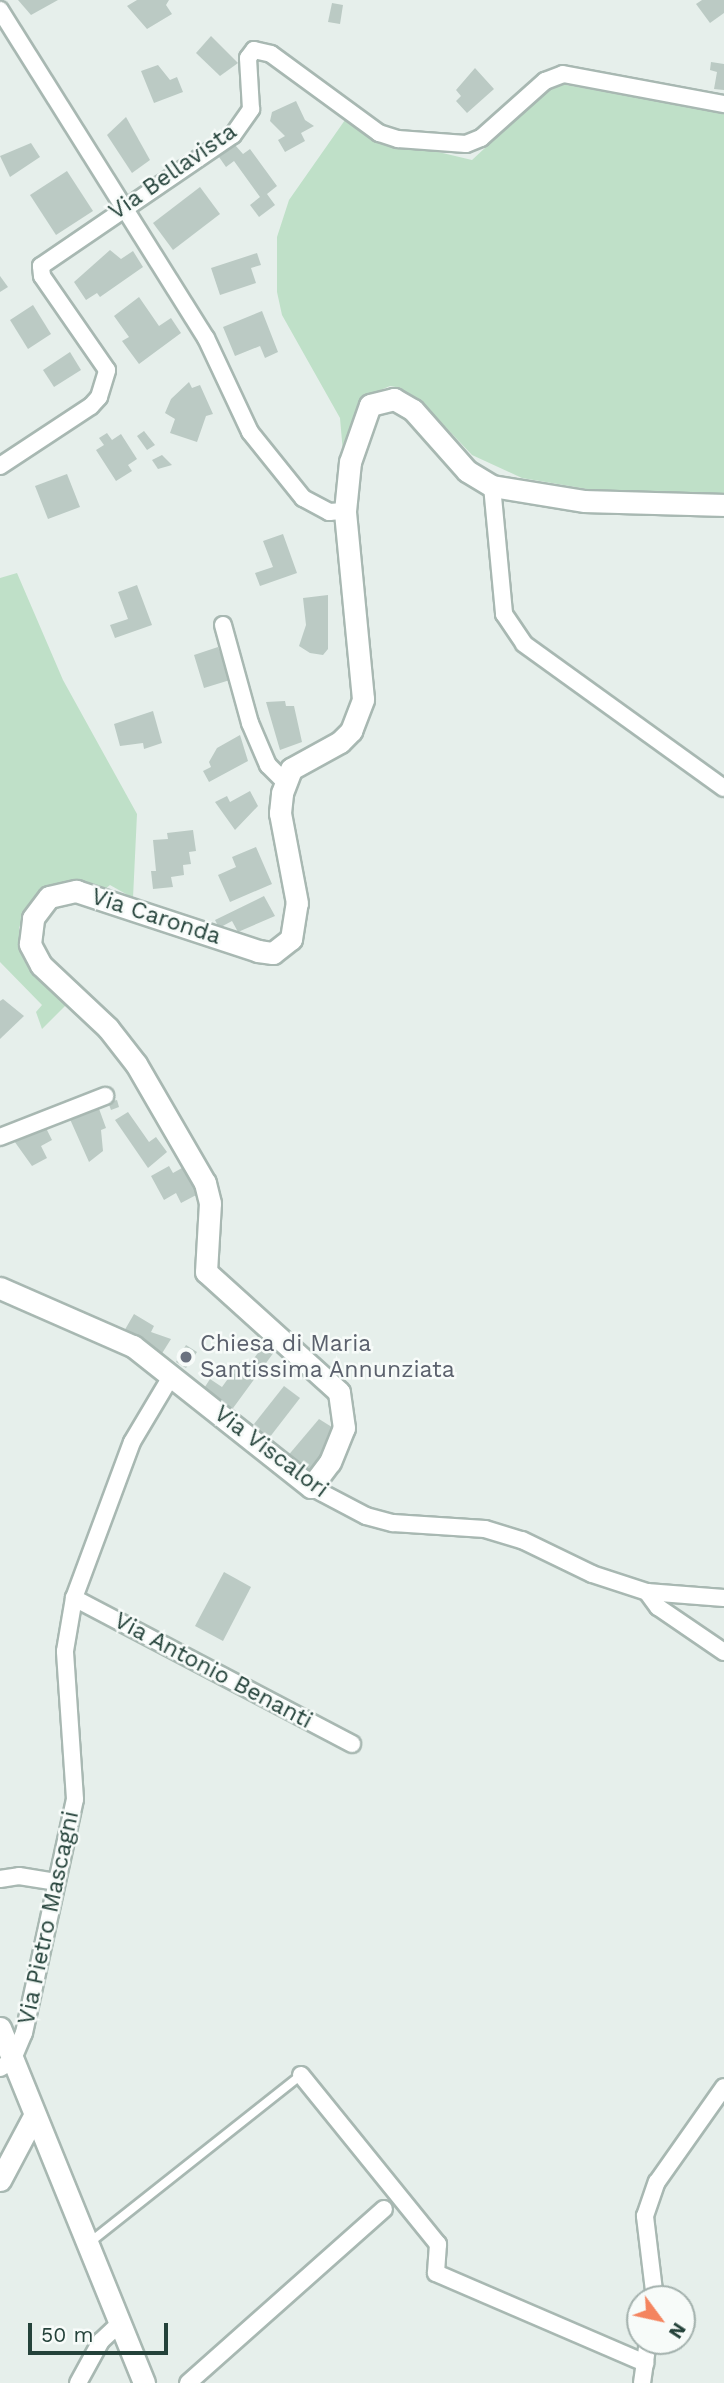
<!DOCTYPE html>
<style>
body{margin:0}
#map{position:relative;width:724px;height:2383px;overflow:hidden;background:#e6efeb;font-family:"Work Sans",sans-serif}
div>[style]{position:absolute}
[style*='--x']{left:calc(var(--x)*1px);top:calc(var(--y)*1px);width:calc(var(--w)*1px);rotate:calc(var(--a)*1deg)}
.green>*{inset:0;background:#bfe0c8}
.building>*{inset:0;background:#bbcac4}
.roads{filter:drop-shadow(2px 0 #a8b8b2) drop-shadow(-2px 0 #a8b8b2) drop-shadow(0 2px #a8b8b2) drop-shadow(0 -2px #a8b8b2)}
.lane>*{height:8px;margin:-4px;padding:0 4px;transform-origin:4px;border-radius:4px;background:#fff}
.street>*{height:16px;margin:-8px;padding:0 8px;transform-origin:8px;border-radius:8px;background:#fff}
.secondary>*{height:21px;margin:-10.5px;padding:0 10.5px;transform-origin:10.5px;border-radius:10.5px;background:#fff}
.dots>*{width:19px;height:19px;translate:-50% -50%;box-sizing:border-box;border:4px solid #f7fbf9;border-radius:50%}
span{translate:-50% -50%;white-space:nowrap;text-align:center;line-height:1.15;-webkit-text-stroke:5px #f7fbf9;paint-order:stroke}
.street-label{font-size:23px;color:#24423a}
.worship-label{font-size:23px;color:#5b616d}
.left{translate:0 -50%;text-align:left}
.north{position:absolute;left:626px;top:2285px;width:70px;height:70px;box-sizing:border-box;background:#f7fbf9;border:2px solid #a3b1ad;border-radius:50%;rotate:123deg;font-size:19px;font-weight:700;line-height:28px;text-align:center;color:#24423a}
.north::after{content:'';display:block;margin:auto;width:24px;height:32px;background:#f4845f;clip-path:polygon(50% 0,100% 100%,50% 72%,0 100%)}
.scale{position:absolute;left:28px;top:2323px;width:140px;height:32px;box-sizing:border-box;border:4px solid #24423a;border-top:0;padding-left:9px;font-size:21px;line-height:24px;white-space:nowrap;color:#24423a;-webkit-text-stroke:5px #f7fbf9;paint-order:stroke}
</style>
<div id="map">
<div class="green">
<div style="clip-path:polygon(555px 83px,724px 113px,724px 497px,588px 495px,587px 489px,522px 478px,472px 455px,438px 419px,401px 388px,390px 386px,369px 395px,343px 453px,340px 418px,282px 315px,277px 292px,277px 237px,289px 200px,345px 120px,375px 137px,472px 160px)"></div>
<div style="clip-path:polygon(17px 573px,63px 680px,137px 814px,133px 898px,110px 885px,105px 889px,68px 882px,47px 888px,28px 905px,19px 928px,23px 957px,67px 1004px,42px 1029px,36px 1012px,42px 1005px,0 962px,0 578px)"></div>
</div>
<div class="building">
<div style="clip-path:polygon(18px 0,58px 0,31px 15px)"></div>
<div style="clip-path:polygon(137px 0,169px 0,166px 5px,172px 14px,147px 29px,127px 6px)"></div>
<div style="clip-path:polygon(702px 0,724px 0,724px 13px,710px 23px,696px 4px)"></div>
<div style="clip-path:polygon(332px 3px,343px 5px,340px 24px,328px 22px)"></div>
<div style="clip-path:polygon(211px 36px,238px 63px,220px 76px,196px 53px)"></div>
<div style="clip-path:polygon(711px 62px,724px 64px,724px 90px,714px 89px,717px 72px,710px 70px)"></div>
<div style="clip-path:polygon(158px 65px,170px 80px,177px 77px,183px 92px,154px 103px,141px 71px)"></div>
<div style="clip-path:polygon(475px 68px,494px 89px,467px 113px,456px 101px,461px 96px,456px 90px)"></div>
<div style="clip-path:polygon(296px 101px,305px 120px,314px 126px,301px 133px,305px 141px,285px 152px,278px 140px,285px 136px,270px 121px,272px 112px)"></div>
<div style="clip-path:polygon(126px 117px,150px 160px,132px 173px,107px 135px)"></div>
<div style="clip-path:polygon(31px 143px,40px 157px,10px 177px,0 156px)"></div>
<div style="clip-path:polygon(235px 145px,243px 154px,250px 149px,277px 186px,267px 194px,275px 205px,259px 217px,250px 205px,260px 197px,234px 161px,226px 167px,219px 157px)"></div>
<div style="clip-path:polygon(67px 171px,93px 211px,56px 235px,30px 195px)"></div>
<div style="clip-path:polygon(200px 187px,220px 214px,173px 250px,153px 223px)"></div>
<div style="clip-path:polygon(110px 250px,121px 259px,133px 251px,143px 267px,100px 297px,97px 293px,86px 300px,74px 282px)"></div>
<div style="clip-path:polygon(257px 253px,261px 265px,251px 268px,256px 283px,220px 295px,211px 268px)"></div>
<div style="clip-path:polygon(0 276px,8px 287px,0 292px)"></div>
<div style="clip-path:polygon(139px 297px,159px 326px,171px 318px,181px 333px,139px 364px,122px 341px,129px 337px,114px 316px)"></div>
<div style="clip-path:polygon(33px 305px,51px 334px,28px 349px,10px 320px)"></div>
<div style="clip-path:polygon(262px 311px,278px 352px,265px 358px,260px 346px,235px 356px,223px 327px)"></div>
<div style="clip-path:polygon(70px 352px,81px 370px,54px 387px,43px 370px)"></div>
<div style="clip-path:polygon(189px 382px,192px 388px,200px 385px,213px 414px,206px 416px,197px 442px,170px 433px,175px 419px,165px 413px,171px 399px)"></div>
<div style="clip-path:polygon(144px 431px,155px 445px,147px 450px,137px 436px)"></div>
<div style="clip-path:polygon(107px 433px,112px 440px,121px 434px,137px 459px,128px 465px,132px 471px,116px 481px,96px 450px,104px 445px,99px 438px)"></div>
<div style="clip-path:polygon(162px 455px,172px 465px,158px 469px,152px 460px)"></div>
<div style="clip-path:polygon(67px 474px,80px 507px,48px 519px,35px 486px)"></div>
<div style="clip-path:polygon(283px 534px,297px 573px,260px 586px,255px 573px,273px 567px,263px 541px)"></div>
<div style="clip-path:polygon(137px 585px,152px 625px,115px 638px,110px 625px,128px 619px,118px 592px)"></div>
<div style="clip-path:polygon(328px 595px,328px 649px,323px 655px,310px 653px,299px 646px,306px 625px,303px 598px)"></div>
<div style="clip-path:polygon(218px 647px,223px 660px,227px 659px,230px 680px,204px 688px,194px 655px)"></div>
<div style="clip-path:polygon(285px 701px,286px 706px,294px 706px,302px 742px,280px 750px,266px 702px)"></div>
<div style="clip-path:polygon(153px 711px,162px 743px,144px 749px,143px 743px,120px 746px,114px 724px)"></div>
<div style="clip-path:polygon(240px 735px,248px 761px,209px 782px,203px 771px,211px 767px,209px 762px,217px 748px)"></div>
<div style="clip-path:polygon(250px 791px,258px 806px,235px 830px,215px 802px,227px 796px,230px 802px)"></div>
<div style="clip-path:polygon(193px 830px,196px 851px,189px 852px,191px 864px,183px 865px,184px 875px,171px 877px,173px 887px,153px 889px,151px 871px,156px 871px,153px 840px,168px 839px,167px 833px)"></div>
<div style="clip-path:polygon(256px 847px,272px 884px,230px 902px,218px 875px,236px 867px,232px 857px)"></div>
<div style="clip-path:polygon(264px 896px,275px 916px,238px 932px,232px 921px,219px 928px,215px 920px)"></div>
<div style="clip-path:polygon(3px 999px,24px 1016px,0 1039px,0 1001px)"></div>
<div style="clip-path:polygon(117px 1100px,119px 1107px,111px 1110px,108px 1102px)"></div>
<div style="clip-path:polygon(98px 1106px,106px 1128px,101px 1130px,103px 1151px,89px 1162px,69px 1117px)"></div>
<div style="clip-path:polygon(128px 1112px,149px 1142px,156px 1137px,167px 1152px,148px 1168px,115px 1120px)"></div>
<div style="clip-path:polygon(45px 1126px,52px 1140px,41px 1146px,47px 1158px,32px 1166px,12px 1138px)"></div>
<div style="clip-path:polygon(169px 1166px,173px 1173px,182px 1168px,200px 1193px,181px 1203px,176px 1193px,164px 1200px,151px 1176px)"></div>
<div style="clip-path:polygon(134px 1314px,154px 1326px,151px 1332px,171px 1339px,161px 1355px,123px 1333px)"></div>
<div style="clip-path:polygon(259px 1334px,277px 1348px,228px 1415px,201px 1393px,210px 1379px,222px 1387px,240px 1362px,253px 1371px,257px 1365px,252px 1361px,260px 1350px,252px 1344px)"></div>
<div style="clip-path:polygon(186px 1345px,197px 1352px,186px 1368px,176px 1362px)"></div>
<div style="clip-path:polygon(284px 1386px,300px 1398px,266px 1442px,250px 1429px)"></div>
<div style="clip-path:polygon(319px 1419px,335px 1429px,324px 1455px,307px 1475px,286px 1458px)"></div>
<div style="clip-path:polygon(224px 1572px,251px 1587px,223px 1641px,195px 1626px)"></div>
</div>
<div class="roads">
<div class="lane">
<div style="--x:89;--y:2243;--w:270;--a:-38.4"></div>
</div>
<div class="street">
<div style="--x:0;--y:10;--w:387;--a:57.9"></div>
<div style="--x:206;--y:338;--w:104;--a:64.9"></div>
<div style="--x:250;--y:432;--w:85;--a:51.2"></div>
<div style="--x:303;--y:498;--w:30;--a:28"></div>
<div style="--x:329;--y:512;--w:16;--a:-4"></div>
<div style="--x:0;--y:466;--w:109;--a:-33.4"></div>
<div style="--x:91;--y:406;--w:12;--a:-48"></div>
<div style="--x:99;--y:397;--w:28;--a:-73"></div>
<div style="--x:107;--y:370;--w:114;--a:-124.7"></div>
<div style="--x:42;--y:276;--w:10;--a:-96"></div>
<div style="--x:41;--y:266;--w:232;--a:-34.3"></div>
<div style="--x:233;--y:135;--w:32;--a:-55"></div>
<div style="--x:251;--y:109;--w:51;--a:-93.4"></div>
<div style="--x:248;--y:58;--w:10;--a:-53"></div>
<div style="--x:254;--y:50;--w:17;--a:13"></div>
<div style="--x:271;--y:54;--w:134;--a:36.2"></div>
<div style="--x:379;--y:133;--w:20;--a:18"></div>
<div style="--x:398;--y:139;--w:68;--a:4.2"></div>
<div style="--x:466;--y:144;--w:16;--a:-22"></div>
<div style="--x:481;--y:138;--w:86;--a:-41.7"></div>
<div style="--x:545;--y:81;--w:19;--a:-21"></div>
<div style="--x:563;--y:74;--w:164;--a:10.6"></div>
<div style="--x:492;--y:486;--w:129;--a:84.6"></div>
<div style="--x:504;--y:614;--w:36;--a:56"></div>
<div style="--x:524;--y:644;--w:246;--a:35.8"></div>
<div style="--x:223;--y:625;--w:102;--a:74.6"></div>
<div style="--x:250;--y:723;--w:46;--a:66.8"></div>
<div style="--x:268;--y:765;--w:24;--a:45"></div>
<div style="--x:0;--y:1137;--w:113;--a:-21.3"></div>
<div style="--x:311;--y:1487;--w:62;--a:27.8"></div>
<div style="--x:366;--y:1516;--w:28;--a:15"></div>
<div style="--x:393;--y:1523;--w:92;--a:3.7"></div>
<div style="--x:485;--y:1529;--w:39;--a:17"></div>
<div style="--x:522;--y:1540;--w:78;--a:25.9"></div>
<div style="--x:592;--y:1574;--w:58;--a:18.1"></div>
<div style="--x:647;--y:1592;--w:77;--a:4.5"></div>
<div style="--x:647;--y:1592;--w:19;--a:54"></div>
<div style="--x:658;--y:1607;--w:80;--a:34.3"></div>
<div style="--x:74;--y:1598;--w:314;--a:27.7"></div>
<div style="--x:0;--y:1879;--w:19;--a:-9"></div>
<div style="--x:19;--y:1876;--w:37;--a:9"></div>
<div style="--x:0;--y:2068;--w:14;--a:-30"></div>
<div style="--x:12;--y:2061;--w:30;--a:-67"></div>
<div style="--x:24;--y:2033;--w:239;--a:-77.7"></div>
<div style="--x:75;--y:1799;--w:148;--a:-93.9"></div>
<div style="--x:65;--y:1651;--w:54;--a:-80.4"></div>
<div style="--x:74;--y:1598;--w:166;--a:-69.6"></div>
<div style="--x:132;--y:1442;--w:78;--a:-59.2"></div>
<div style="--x:301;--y:2075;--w:218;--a:51"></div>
<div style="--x:438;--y:2244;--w:29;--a:94"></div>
<div style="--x:436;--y:2273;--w:228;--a:23.3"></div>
<div style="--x:655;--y:2299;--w:84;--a:-96.9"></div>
<div style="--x:645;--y:2216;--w:36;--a:-71"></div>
<div style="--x:657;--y:2182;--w:116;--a:-54.8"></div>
<div style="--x:78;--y:2383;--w:48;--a:-61.3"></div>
<div style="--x:101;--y:2341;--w:25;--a:-43"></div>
<div style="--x:188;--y:2383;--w:262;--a:-41.6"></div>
<div style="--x:642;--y:2383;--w:42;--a:-81.9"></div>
</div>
<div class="secondary">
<div style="--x:0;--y:1288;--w:145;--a:23.6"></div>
<div style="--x:133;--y:1346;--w:227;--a:38.4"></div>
<div style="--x:311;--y:1487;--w:31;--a:-53"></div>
<div style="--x:330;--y:1462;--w:37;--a:-68"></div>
<div style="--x:344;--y:1428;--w:36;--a:-98"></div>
<div style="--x:339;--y:1392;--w:179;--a:-137.9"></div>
<div style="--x:206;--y:1272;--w:69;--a:-86.7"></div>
<div style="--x:210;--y:1203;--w:21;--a:-104"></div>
<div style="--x:205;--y:1183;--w:138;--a:-120.1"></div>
<div style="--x:136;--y:1064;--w:46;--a:-127.9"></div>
<div style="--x:108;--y:1028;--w:92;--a:-136.8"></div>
<div style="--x:41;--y:965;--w:24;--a:-118"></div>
<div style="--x:30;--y:944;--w:26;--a:-83"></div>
<div style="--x:33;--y:918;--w:26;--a:-53"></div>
<div style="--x:49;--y:897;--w:28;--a:-13"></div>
<div style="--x:76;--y:891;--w:192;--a:18.2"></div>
<div style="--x:258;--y:951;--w:15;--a:8"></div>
<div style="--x:273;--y:953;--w:23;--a:-38"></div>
<div style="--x:291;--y:939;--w:36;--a:-81"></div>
<div style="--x:297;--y:903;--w:92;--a:-100.7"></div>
<div style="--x:280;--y:813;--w:20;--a:-84"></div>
<div style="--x:282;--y:793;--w:26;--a:-69"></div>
<div style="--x:291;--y:769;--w:56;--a:-28.9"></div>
<div style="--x:340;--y:742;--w:16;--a:-45"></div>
<div style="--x:351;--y:731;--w:34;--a:-69"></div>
<div style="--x:363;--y:699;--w:189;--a:-95.5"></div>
<div style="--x:345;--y:511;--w:49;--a:-84.2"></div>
<div style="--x:350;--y:462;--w:60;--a:-70.7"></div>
<div style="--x:370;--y:405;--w:25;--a:-14"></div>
<div style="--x:394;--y:399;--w:22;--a:30"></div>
<div style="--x:413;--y:410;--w:81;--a:48.5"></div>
<div style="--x:467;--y:471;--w:29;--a:31"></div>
<div style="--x:492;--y:486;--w:94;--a:9.2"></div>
<div style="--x:585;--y:501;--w:139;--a:1.6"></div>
<div style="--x:0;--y:2028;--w:383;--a:67.9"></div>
<div style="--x:0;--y:2180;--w:70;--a:-62"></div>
</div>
</div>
<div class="dots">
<div style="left:186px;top:1357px;background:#6b7280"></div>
</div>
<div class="street-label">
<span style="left:173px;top:172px;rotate:-35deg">Via Bellavista</span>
<span style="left:156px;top:917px;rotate:18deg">Via Caronda</span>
<span style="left:271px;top:1452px;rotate:37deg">Via Viscalori</span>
<span style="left:213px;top:1671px;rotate:28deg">Via Antonio Benanti</span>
<span style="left:49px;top:1918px;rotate:-78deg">Via Pietro Mascagni</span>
</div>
<div class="worship-label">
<span class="left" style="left:200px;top:1357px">Chiesa di Maria<br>Santissima Annunziata</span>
</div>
<div class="north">N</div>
<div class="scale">50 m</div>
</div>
